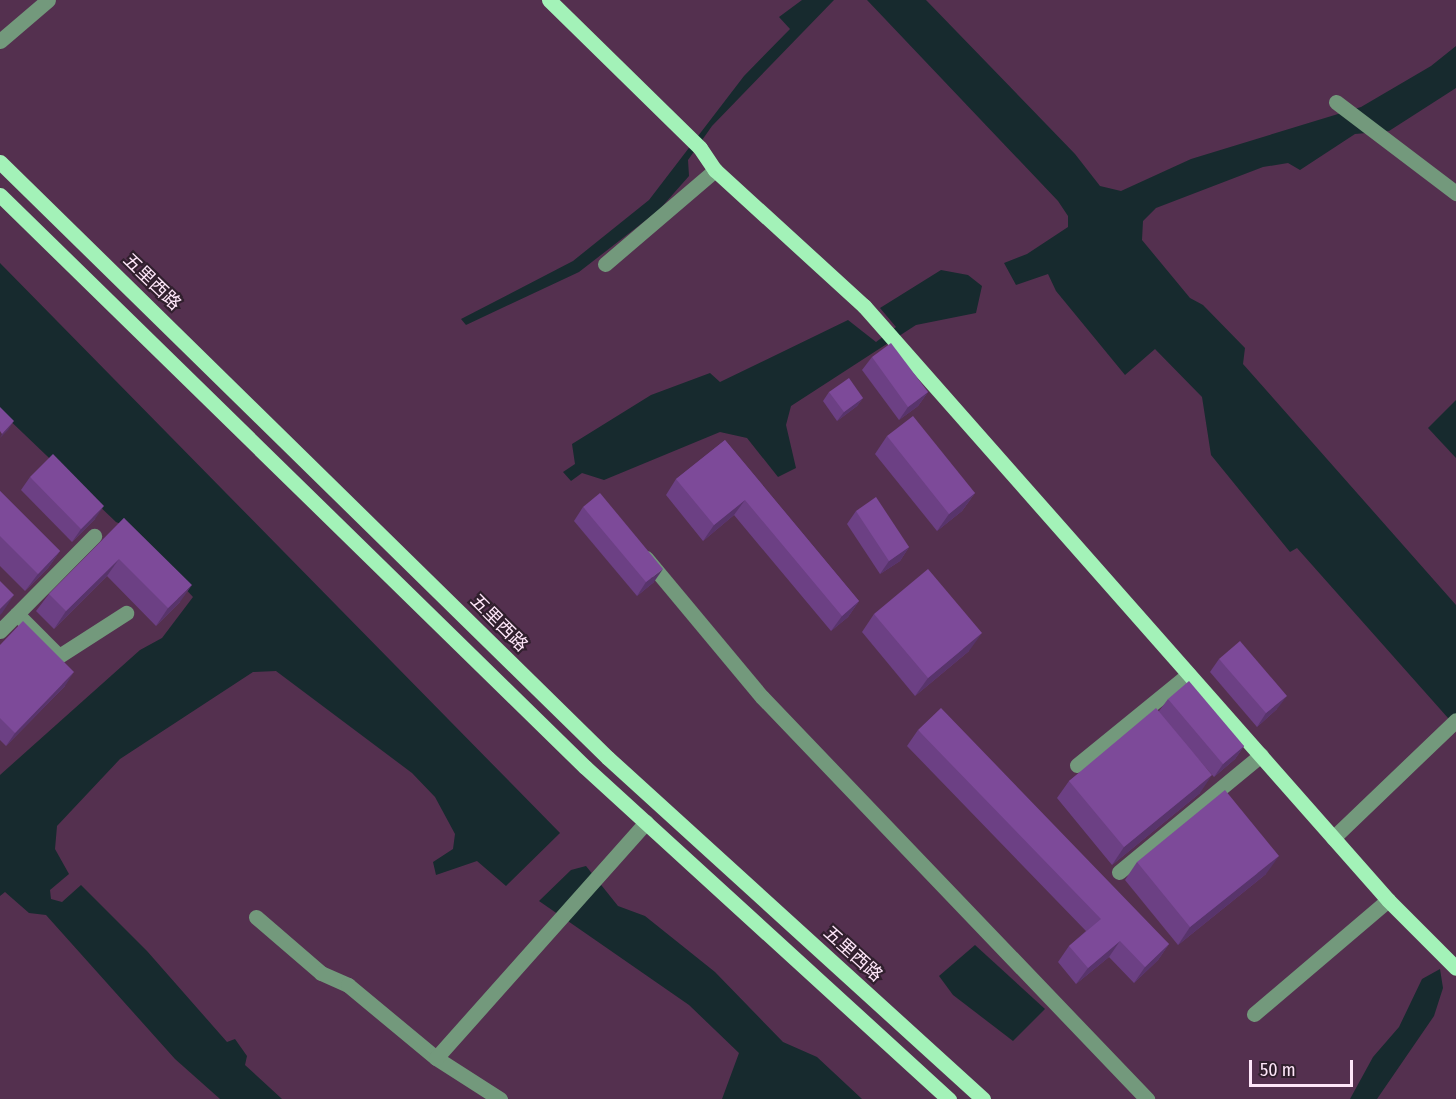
<!DOCTYPE html>
<meta charset="utf-8">
<style>
body{margin:0}
#map{position:relative;width:1456px;height:1099px;overflow:hidden;background:#54304f;font-family:"Fira Sans Condensed","Noto Sans SC",sans-serif}
div>[style]{position:absolute}
[style*='--x']{left:calc(var(--x)*1px);top:calc(var(--y)*1px);width:calc(var(--w)*1px);rotate:calc(var(--a)*1deg)}
.water>*{inset:0;background:#172a2e}
.minor>*{height:15px;margin:-7.5px;padding:0 7.5px;transform-origin:7.5px;border-radius:7.5px;background:#73997c}
.major>*{height:15px;margin:-7.5px;padding:0 7.5px;transform-origin:7.5px;border-radius:7.5px;background:#a3f2b8}
.wall>*{inset:0;background:#6c4084}
.shaded-wall>*{inset:0;background:#58346b}
.building>*{inset:0;background:#7d4a99}
span{translate:-50% -50%;white-space:nowrap;text-align:center;line-height:1.15;-webkit-text-stroke:4.5px #301f2d;paint-order:stroke}
.street-label{font-size:18px;color:#fee6f9}
.scale{position:absolute;left:1249px;top:1060px;width:104px;height:27px;box-sizing:border-box;border:3px solid #fee6f9;border-top:0;padding-left:8px;font-size:18px;line-height:21px;white-space:nowrap;color:#fee6f9;-webkit-text-stroke:4px #301f2d;paint-order:stroke}
</style>
<div id="map">
<div class="water">
<div style="clip-path:polygon(802px 0,834px 0,712px 126px,688px 160px,689px 176px,659px 210px,579px 272px,466px 325px,461px 319px,573px 261px,649px 200px,744px 76px,790px 29px,779px 17px)"></div>
<div style="clip-path:polygon(867px 0,926px 0,1075px 154px,1100px 186px,1121px 191px,1191px 159px,1361px 107px,1431px 66px,1456px 46px,1456px 88px,1389px 131px,1355px 134px,1300px 170px,1288px 163px,1263px 167px,1156px 208px,1143px 221px,1142px 240px,1190px 298px,1203px 305px,1245px 348px,1243px 364px,1456px 605px,1456px 727px,1297px 548px,1290px 552px,1211px 455px,1202px 397px,1155px 349px,1125px 375px,1056px 291px,1048px 274px,1016px 285px,1004px 263px,1027px 254px,1068px 227px,1068px 216px,1058px 201px)"></div>
<div style="clip-path:polygon(0 263px,560px 833px,506px 886px,477px 861px,436px 875px,433px 862px,453px 849px,455px 834px,435px 797px,412px 773px,276px 671px,253px 672px,120px 759px,57px 826px,55px 849px,69px 874px,50px 890px,51px 899px,62px 902px,81px 885px,147px 951px,227px 1042px,235px 1039px,247px 1056px,245px 1065px,282px 1099px,220px 1099px,175px 1059px,46px 915px,29px 913px,5px 892px,0 896px,0 775px,140px 650px,162px 638px,193px 597px,128px 527px,116px 522px,0 411px)"></div>
<div style="clip-path:polygon(941px 270px,968px 275px,982px 286px,976px 313px,916px 325px,791px 406px,786px 425px,796px 468px,778px 477px,747px 438px,720px 432px,604px 480px,582px 473px,571px 481px,563px 472px,575px 464px,572px 444px,651px 395px,710px 373px,720px 382px,848px 320px,876px 342px,896px 327px,880px 308px)"></div>
<div style="clip-path:polygon(1456px 400px,1456px 458px,1428px 428px)"></div>
<div style="clip-path:polygon(586px 866px,618px 906px,645px 916px,715px 972px,783px 1042px,817px 1057px,862px 1099px,722px 1099px,739px 1053px,689px 1005px,539px 901px,571px 870px)"></div>
<div style="clip-path:polygon(975px 945px,1045px 1009px,1013px 1041px,953px 995px,939px 976px)"></div>
<div style="clip-path:polygon(1440px 969px,1443px 988px,1434px 1016px,1377px 1099px,1350px 1099px,1373px 1057px,1399px 1027px,1422px 979px)"></div>
</div>
<div class="minor">
<div style="--x:0;--y:41;--w:63;--a:-40.5"></div>
<div style="--x:1336;--y:102;--w:151;--a:37.2"></div>
<div style="--x:605;--y:264;--w:145;--a:-40.5"></div>
<div style="--x:646;--y:558;--w:181;--a:50.2"></div>
<div style="--x:762;--y:697;--w:557;--a:46.24"></div>
<div style="--x:17;--y:614;--w:59;--a:45"></div>
<div style="--x:59;--y:656;--w:80;--a:-32.7"></div>
<div style="--x:0;--y:631;--w:134;--a:-45.3"></div>
<div style="--x:1077;--y:765;--w:144;--a:-39.1"></div>
<div style="--x:1333;--y:838;--w:170;--a:-43.8"></div>
<div style="--x:1119;--y:872;--w:184;--a:-39.5"></div>
<div style="--x:256;--y:917;--w:86;--a:40.7"></div>
<div style="--x:321;--y:973;--w:30;--a:24"></div>
<div style="--x:348;--y:985;--w:114;--a:39.7"></div>
<div style="--x:436;--y:1058;--w:76;--a:32.6"></div>
<div style="--x:1254;--y:1014;--w:176;--a:-40.4"></div>
<div style="--x:436;--y:1058;--w:316;--a:-48.3"></div>
</div>
<div class="major">
<div style="--x:549;--y:0;--w:211;--a:44.4"></div>
<div style="--x:700;--y:148;--w:27;--a:56"></div>
<div style="--x:715;--y:170;--w:202;--a:42.4"></div>
<div style="--x:864;--y:306;--w:792;--a:48.58"></div>
<div style="--x:1388;--y:900;--w:96;--a:45"></div>
<div style="--x:0;--y:162;--w:851;--a:44.43"></div>
<div style="--x:608;--y:758;--w:507;--a:42.28"></div>
<div style="--x:0;--y:195;--w:818;--a:44.36"></div>
<div style="--x:585;--y:767;--w:493;--a:42.4"></div>
</div>
<div class="wall">
<div style="clip-path:polygon(872px 357px,928px 392px,918px 406px,899px 420px,862px 370px)"></div>
<div style="clip-path:polygon(829px 392px,863px 398px,857px 406px,837px 421px,823px 401px)"></div>
<div style="clip-path:polygon(887px 436px,975px 493px,962px 511px,937px 531px,875px 454px)"></div>
<div style="clip-path:polygon(725px 440px,859px 601px,848px 617px,831px 631px,734px 515px,703px 541px,666px 495px,676px 479px)"></div>
<div style="clip-path:polygon(30px 477px,95px 519px,72px 542px,21px 490px)"></div>
<div style="clip-path:polygon(0 491px,60px 551px,48px 568px,25px 591px,0 566px)"></div>
<div style="clip-path:polygon(583px 507px,654px 582px,637px 596px,574px 521px)"></div>
<div style="clip-path:polygon(856px 511px,909px 547px,900px 561px,880px 574px,847px 524px)"></div>
<div style="clip-path:polygon(124px 518px,180px 602px,156px 626px,107px 576px,54px 629px,36px 611px,49px 594px)"></div>
<div style="clip-path:polygon(874px 614px,969px 651px,915px 696px,862px 632px)"></div>
<div style="clip-path:polygon(0 645px,65px 686px,6px 746px,0 740px)"></div>
<div style="clip-path:polygon(1219px 659px,1277px 709px,1257px 727px,1210px 672px)"></div>
<div style="clip-path:polygon(1168px 699px,1244px 746px,1235px 759px,1214px 777px,1193px 753px,1200px 793px,1112px 865px,1057px 798px,1069px 781px,1159px 711px)"></div>
<div style="clip-path:polygon(918px 730px,1169px 944px,1158px 960px,1134px 983px,1109px 957px,1076px 984px,1058px 962px,1069px 946px,1086px 931px,907px 746px)"></div>
<div style="clip-path:polygon(1137px 862px,1266px 874px,1178px 945px,1125px 880px)"></div>
</div>
<div class="shaded-wall">
<div style="clip-path:polygon(928px 392px,918px 406px,899px 420px,908px 407px)"></div>
<div style="clip-path:polygon(863px 398px,857px 406px,837px 421px,844px 412px)"></div>
<div style="clip-path:polygon(14px 421px,8px 430px,0 438px,2px 434px)"></div>
<div style="clip-path:polygon(975px 493px,962px 511px,937px 531px,949px 514px)"></div>
<div style="clip-path:polygon(745px 500px,734px 515px,703px 541px,714px 525px)"></div>
<div style="clip-path:polygon(104px 506px,95px 519px,72px 542px,81px 529px)"></div>
<div style="clip-path:polygon(909px 547px,900px 561px,880px 574px,889px 561px)"></div>
<div style="clip-path:polygon(60px 551px,48px 568px,25px 591px,38px 574px)"></div>
<div style="clip-path:polygon(119px 559px,107px 576px,54px 629px,66px 611px)"></div>
<div style="clip-path:polygon(663px 569px,654px 582px,637px 596px,646px 582px)"></div>
<div style="clip-path:polygon(192px 585px,180px 602px,156px 626px,168px 608px)"></div>
<div style="clip-path:polygon(14px 595px,2px 613px,0 615px,0 609px)"></div>
<div style="clip-path:polygon(859px 601px,848px 617px,831px 631px,842px 616px)"></div>
<div style="clip-path:polygon(982px 633px,969px 651px,915px 696px,928px 678px)"></div>
<div style="clip-path:polygon(74px 672px,65px 686px,6px 746px,15px 733px)"></div>
<div style="clip-path:polygon(1287px 696px,1277px 709px,1257px 727px,1266px 713px)"></div>
<div style="clip-path:polygon(1244px 746px,1235px 759px,1214px 777px,1223px 764px)"></div>
<div style="clip-path:polygon(1212px 775px,1200px 793px,1112px 865px,1124px 847px)"></div>
<div style="clip-path:polygon(1279px 856px,1266px 874px,1178px 945px,1190px 927px)"></div>
<div style="clip-path:polygon(1120px 941px,1109px 957px,1076px 984px,1088px 968px)"></div>
<div style="clip-path:polygon(1169px 944px,1158px 960px,1134px 983px,1145px 967px)"></div>
</div>
<div class="building">
<div style="clip-path:polygon(891px 343px,928px 392px,908px 407px,872px 357px)"></div>
<div style="clip-path:polygon(849px 378px,863px 398px,844px 412px,829px 392px)"></div>
<div style="clip-path:polygon(0 407px,14px 421px,2px 434px,0 431px)"></div>
<div style="clip-path:polygon(913px 416px,975px 493px,949px 514px,887px 436px)"></div>
<div style="clip-path:polygon(725px 440px,859px 601px,842px 616px,745px 500px,714px 525px,676px 479px)"></div>
<div style="clip-path:polygon(53px 454px,104px 506px,81px 529px,30px 477px)"></div>
<div style="clip-path:polygon(0 491px,60px 551px,38px 574px,0 536px)"></div>
<div style="clip-path:polygon(600px 493px,663px 569px,646px 582px,583px 507px)"></div>
<div style="clip-path:polygon(876px 497px,909px 547px,889px 561px,856px 511px)"></div>
<div style="clip-path:polygon(124px 518px,192px 585px,168px 608px,119px 559px,66px 611px,49px 594px)"></div>
<div style="clip-path:polygon(928px 569px,982px 633px,928px 678px,874px 614px)"></div>
<div style="clip-path:polygon(0 581px,14px 595px,0 609px)"></div>
<div style="clip-path:polygon(23px 621px,74px 672px,15px 733px,0 718px,0 645px)"></div>
<div style="clip-path:polygon(1240px 641px,1287px 696px,1266px 713px,1219px 659px)"></div>
<div style="clip-path:polygon(1189px 681px,1244px 746px,1223px 764px,1168px 699px)"></div>
<div style="clip-path:polygon(941px 708px,1169px 944px,1145px 967px,1120px 941px,1088px 968px,1069px 946px,1101px 919px,918px 730px)"></div>
<div style="clip-path:polygon(1156px 708px,1212px 775px,1124px 847px,1069px 781px)"></div>
<div style="clip-path:polygon(1225px 790px,1279px 856px,1190px 927px,1137px 862px)"></div>
</div>
<div class="street-label">
<span style="left:152px;top:282px;rotate:44deg">五里西路</span>
<span style="left:499px;top:623px;rotate:45deg">五里西路</span>
<span style="left:853px;top:954px;rotate:42deg">五里西路</span>
</div>
<div class="scale">50 m</div>
</div>
